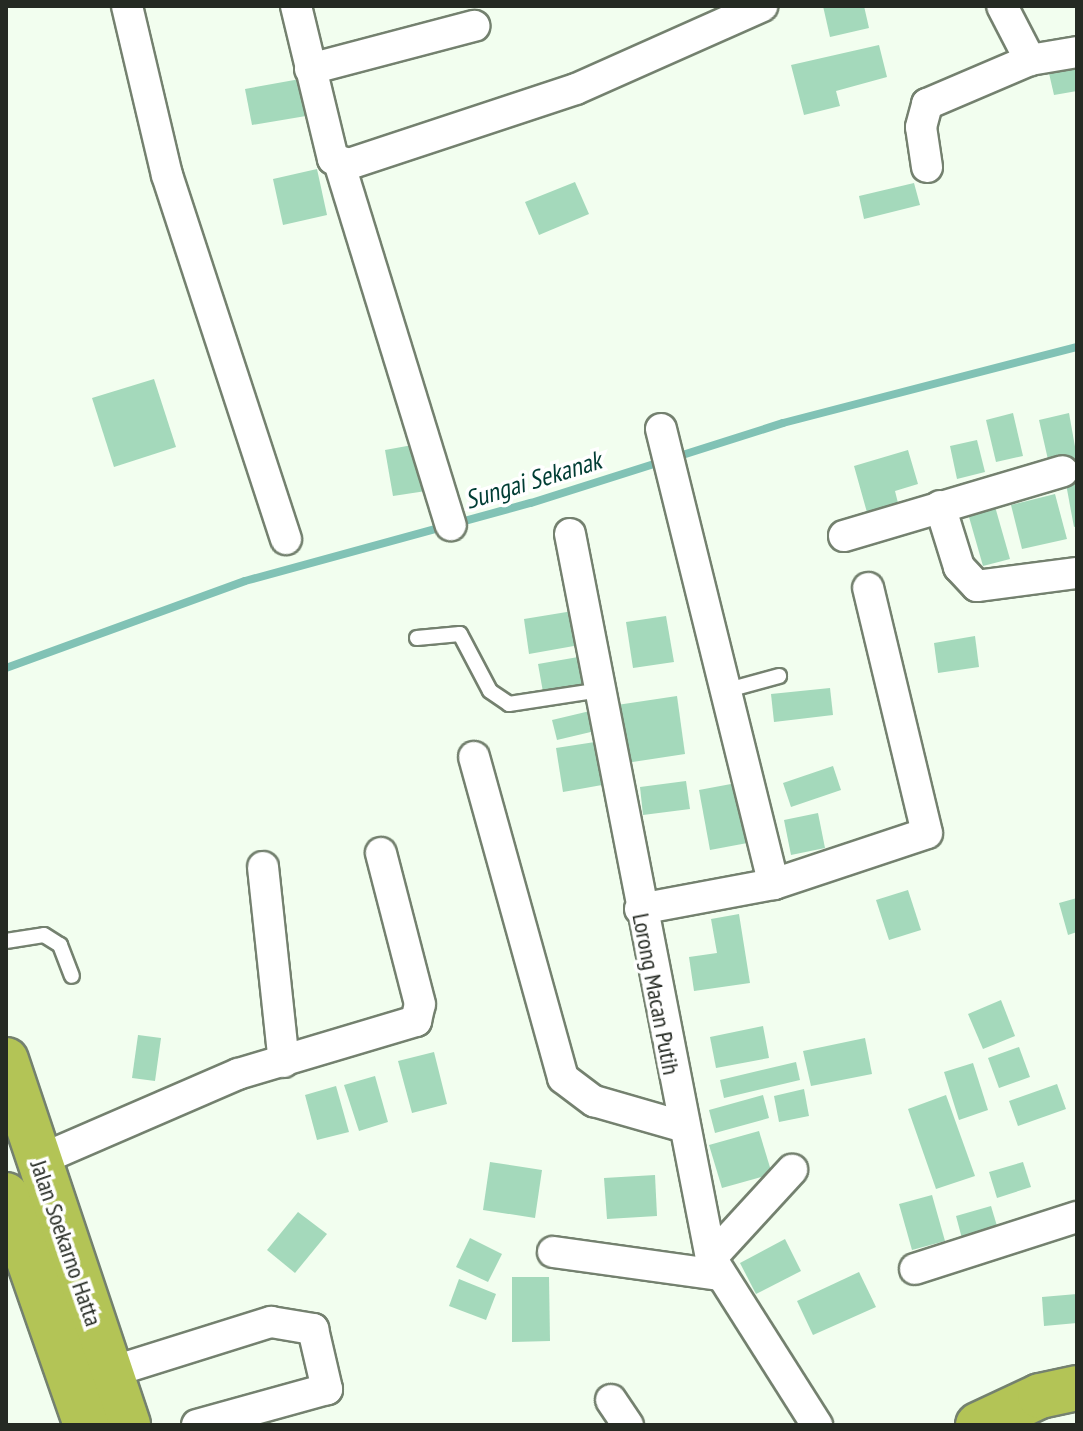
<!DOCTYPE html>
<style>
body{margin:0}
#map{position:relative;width:1083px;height:1431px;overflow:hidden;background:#f2feef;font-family:"PT Sans Narrow",sans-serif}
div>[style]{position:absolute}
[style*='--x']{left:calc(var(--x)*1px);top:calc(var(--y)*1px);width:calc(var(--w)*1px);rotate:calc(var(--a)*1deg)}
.stream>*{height:8px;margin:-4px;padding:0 4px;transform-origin:4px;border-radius:4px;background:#81c2b5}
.building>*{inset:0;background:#a4d9bb}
.roads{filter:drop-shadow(2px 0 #74816f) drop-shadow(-2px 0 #74816f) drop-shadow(0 2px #74816f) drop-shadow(0 -2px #74816f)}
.lane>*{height:14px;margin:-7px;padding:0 7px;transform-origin:7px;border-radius:7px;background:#fff}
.street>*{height:30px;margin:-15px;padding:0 15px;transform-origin:15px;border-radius:15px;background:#fff}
.highway>*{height:44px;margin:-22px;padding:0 22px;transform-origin:22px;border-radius:22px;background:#b3c456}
span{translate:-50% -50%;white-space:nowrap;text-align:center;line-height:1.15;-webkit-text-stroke:7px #fff;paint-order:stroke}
.street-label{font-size:24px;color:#252a23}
.water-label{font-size:26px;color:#003d34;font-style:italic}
.frame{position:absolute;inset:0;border:8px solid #252a23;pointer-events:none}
</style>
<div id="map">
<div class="stream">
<div style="--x:6;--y:668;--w:254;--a:-20"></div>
<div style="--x:245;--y:581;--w:296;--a:-15.3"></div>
<div style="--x:531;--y:503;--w:264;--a:-17.6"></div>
<div style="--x:783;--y:423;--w:304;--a:-14.5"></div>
</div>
<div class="building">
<div style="clip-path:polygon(823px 6px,864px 6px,869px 28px,830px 37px)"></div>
<div style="clip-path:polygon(879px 45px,887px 77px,836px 91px,840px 106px,804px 115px,791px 65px)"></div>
<div style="clip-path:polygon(1077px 64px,1077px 91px,1054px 95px,1048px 69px)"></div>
<div style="clip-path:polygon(300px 79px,306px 116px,252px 125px,245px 89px)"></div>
<div style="clip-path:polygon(317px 169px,327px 215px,283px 225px,273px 179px)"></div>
<div style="clip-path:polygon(575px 182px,589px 214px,539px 235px,525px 202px)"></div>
<div style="clip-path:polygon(914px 183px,920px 205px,864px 219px,859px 196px)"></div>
<div style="clip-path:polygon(154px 379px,176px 447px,114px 467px,92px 398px)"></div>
<div style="clip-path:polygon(1013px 413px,1023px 456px,996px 462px,986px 420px)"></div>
<div style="clip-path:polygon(1069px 413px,1077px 458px,1049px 464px,1039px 420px)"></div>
<div style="clip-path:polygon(977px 440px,985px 472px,957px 479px,950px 446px)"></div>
<div style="clip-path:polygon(418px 444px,426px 491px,393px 496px,385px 450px)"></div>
<div style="clip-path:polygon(908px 450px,918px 484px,895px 491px,899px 507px,868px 516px,854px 466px)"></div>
<div style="clip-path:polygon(1077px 482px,1077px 526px,1074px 527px,1066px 484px)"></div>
<div style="clip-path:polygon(1055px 494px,1067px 539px,1022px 549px,1011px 505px)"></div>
<div style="clip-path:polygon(994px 503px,1010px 559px,983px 566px,967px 510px)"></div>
<div style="clip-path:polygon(579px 610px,585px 644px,529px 654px,524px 619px)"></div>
<div style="clip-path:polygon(666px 616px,674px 662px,633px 668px,626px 622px)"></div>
<div style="clip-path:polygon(975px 636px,979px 667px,938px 673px,934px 643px)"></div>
<div style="clip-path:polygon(584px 656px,589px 684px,543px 692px,538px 664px)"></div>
<div style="clip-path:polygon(830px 688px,833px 715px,774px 722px,771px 694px)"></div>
<div style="clip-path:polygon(677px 696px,685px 754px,626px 763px,617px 705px)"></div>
<div style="clip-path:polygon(590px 711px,595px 731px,557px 740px,552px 720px)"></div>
<div style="clip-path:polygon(595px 742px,602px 785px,563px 792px,556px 748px)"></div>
<div style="clip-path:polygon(833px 766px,841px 790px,791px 807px,783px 783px)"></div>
<div style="clip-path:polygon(686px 781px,690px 809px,643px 815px,640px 787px)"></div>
<div style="clip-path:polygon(747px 781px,758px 841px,710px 850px,699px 790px)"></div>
<div style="clip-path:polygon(818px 813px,825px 848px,791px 855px,784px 820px)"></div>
<div style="clip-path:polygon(908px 890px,921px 930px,889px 940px,876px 900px)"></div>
<div style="clip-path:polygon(1077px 898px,1077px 932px,1068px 935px,1059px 903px)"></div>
<div style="clip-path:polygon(739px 914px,750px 983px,694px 991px,689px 957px,717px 953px,711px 919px)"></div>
<div style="clip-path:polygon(1001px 1000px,1015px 1036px,983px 1049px,968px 1014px)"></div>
<div style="clip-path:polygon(763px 1026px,769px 1058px,716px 1068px,710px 1037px)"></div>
<div style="clip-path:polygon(138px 1035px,161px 1038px,155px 1081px,132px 1078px)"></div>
<div style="clip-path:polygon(865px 1038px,872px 1074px,811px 1086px,803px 1051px)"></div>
<div style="clip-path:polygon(1019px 1047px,1030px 1077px,999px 1088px,988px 1058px)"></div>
<div style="clip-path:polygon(434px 1052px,447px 1104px,412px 1113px,398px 1061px)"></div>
<div style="clip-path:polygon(796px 1062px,800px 1080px,724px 1098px,720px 1080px)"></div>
<div style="clip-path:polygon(973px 1063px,988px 1110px,959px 1120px,944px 1072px)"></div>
<div style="clip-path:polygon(375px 1076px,388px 1122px,359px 1131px,344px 1085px)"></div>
<div style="clip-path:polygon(1057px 1084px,1066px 1109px,1018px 1126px,1009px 1101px)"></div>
<div style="clip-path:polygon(336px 1086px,349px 1132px,317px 1140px,305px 1095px)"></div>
<div style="clip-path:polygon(804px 1089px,809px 1116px,779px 1122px,774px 1096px)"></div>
<div style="clip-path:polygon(763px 1095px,769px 1118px,715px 1133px,709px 1110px)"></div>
<div style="clip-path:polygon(946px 1095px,975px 1176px,936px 1189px,908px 1109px)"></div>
<div style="clip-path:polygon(759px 1131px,772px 1174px,722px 1188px,709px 1145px)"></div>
<div style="clip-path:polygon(490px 1162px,542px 1170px,535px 1218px,483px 1210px)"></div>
<div style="clip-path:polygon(1023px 1162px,1031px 1187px,997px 1198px,989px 1172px)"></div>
<div style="clip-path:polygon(655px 1175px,657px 1216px,607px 1219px,604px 1178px)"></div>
<div style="clip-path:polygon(932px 1195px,945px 1241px,912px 1250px,899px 1204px)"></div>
<div style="clip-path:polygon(991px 1206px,1000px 1236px,964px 1246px,956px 1216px)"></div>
<div style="clip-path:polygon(298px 1212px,327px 1234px,295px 1273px,267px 1250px)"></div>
<div style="clip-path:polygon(470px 1238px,502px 1254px,488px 1282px,456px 1267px)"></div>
<div style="clip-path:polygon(785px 1239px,801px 1271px,756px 1294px,740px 1263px)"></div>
<div style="clip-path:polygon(859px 1272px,876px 1307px,813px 1335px,797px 1301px)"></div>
<div style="clip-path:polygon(512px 1277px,549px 1277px,550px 1341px,512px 1342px)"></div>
<div style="clip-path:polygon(459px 1279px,496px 1294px,486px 1320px,449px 1306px)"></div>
<div style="clip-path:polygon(1077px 1294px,1077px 1323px,1044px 1326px,1042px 1297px)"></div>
</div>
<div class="roads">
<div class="lane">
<div style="--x:417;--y:638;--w:43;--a:-5.3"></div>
<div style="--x:460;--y:634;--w:64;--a:62.2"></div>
<div style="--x:490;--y:691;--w:23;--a:34"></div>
<div style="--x:509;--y:704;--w:92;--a:-8.7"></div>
<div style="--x:728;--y:690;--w:53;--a:-15.4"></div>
<div style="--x:6;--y:941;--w:38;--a:-9"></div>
<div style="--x:44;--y:935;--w:19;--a:32"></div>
<div style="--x:60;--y:945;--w:33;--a:69"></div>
</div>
<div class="street">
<div style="--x:127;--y:6;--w:174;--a:76.7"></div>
<div style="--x:167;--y:175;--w:383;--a:71.9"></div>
<div style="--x:296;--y:6;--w:157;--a:76.4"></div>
<div style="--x:333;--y:159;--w:17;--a:17"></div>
<div style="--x:349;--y:164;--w:239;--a:-18.3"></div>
<div style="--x:576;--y:89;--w:204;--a:-24"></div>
<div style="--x:1002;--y:6;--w:61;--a:62.6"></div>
<div style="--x:310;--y:69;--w:170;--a:-14.7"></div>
<div style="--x:339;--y:162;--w:380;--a:72.9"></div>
<div style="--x:927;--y:167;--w:40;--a:-98.5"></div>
<div style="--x:921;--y:127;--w:24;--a:-75"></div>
<div style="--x:927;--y:104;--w:112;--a:-23.1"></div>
<div style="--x:1030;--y:60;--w:48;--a:-9.7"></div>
<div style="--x:661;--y:429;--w:469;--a:76.1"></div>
<div style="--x:940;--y:506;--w:64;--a:72.7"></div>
<div style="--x:959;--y:567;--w:26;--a:47"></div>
<div style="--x:977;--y:586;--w:101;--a:-7.4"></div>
<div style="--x:570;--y:534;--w:738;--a:78.98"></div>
<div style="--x:711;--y:1258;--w:198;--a:57.6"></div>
<div style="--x:844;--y:536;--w:228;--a:-16.5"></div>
<div style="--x:474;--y:757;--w:333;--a:74.5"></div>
<div style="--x:563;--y:1078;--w:39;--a:37"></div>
<div style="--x:594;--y:1101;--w:91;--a:16"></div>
<div style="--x:263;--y:867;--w:196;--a:83.9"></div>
<div style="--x:640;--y:909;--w:136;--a:-10.6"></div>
<div style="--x:774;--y:884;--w:161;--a:-18.4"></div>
<div style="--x:927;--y:833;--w:252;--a:-103.5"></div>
<div style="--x:37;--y:1161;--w:219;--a:-23.4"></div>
<div style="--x:238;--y:1074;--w:186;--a:-16.6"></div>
<div style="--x:416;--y:1021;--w:17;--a:-77"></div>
<div style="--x:420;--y:1004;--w:156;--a:-104.5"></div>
<div style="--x:553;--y:1252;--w:167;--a:7.9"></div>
<div style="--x:711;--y:1258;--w:120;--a:-47.4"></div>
<div style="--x:915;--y:1269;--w:170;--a:-17.8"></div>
<div style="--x:111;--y:1372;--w:168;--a:-17.4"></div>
<div style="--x:271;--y:1322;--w:43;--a:9.5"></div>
<div style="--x:313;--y:1329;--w:62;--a:76.9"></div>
<div style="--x:327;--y:1389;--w:135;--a:164.5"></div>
<div style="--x:611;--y:1400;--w:30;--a:56"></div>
</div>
<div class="highway">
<div style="--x:6;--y:1060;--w:385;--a:71.5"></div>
<div style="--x:6;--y:1195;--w:244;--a:70.8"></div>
<div style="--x:978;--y:1425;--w:68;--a:-25.1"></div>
<div style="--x:1040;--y:1396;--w:38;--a:-12"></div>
</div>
</div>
<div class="street-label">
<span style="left:656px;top:994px;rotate:79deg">Lorong Macan Putih</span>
<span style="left:66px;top:1243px;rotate:71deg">Jalan Soekarno Hatta</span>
</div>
<div class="water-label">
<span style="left:533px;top:480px;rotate:-17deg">Sungai Sekanak</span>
</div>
<div class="frame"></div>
</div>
